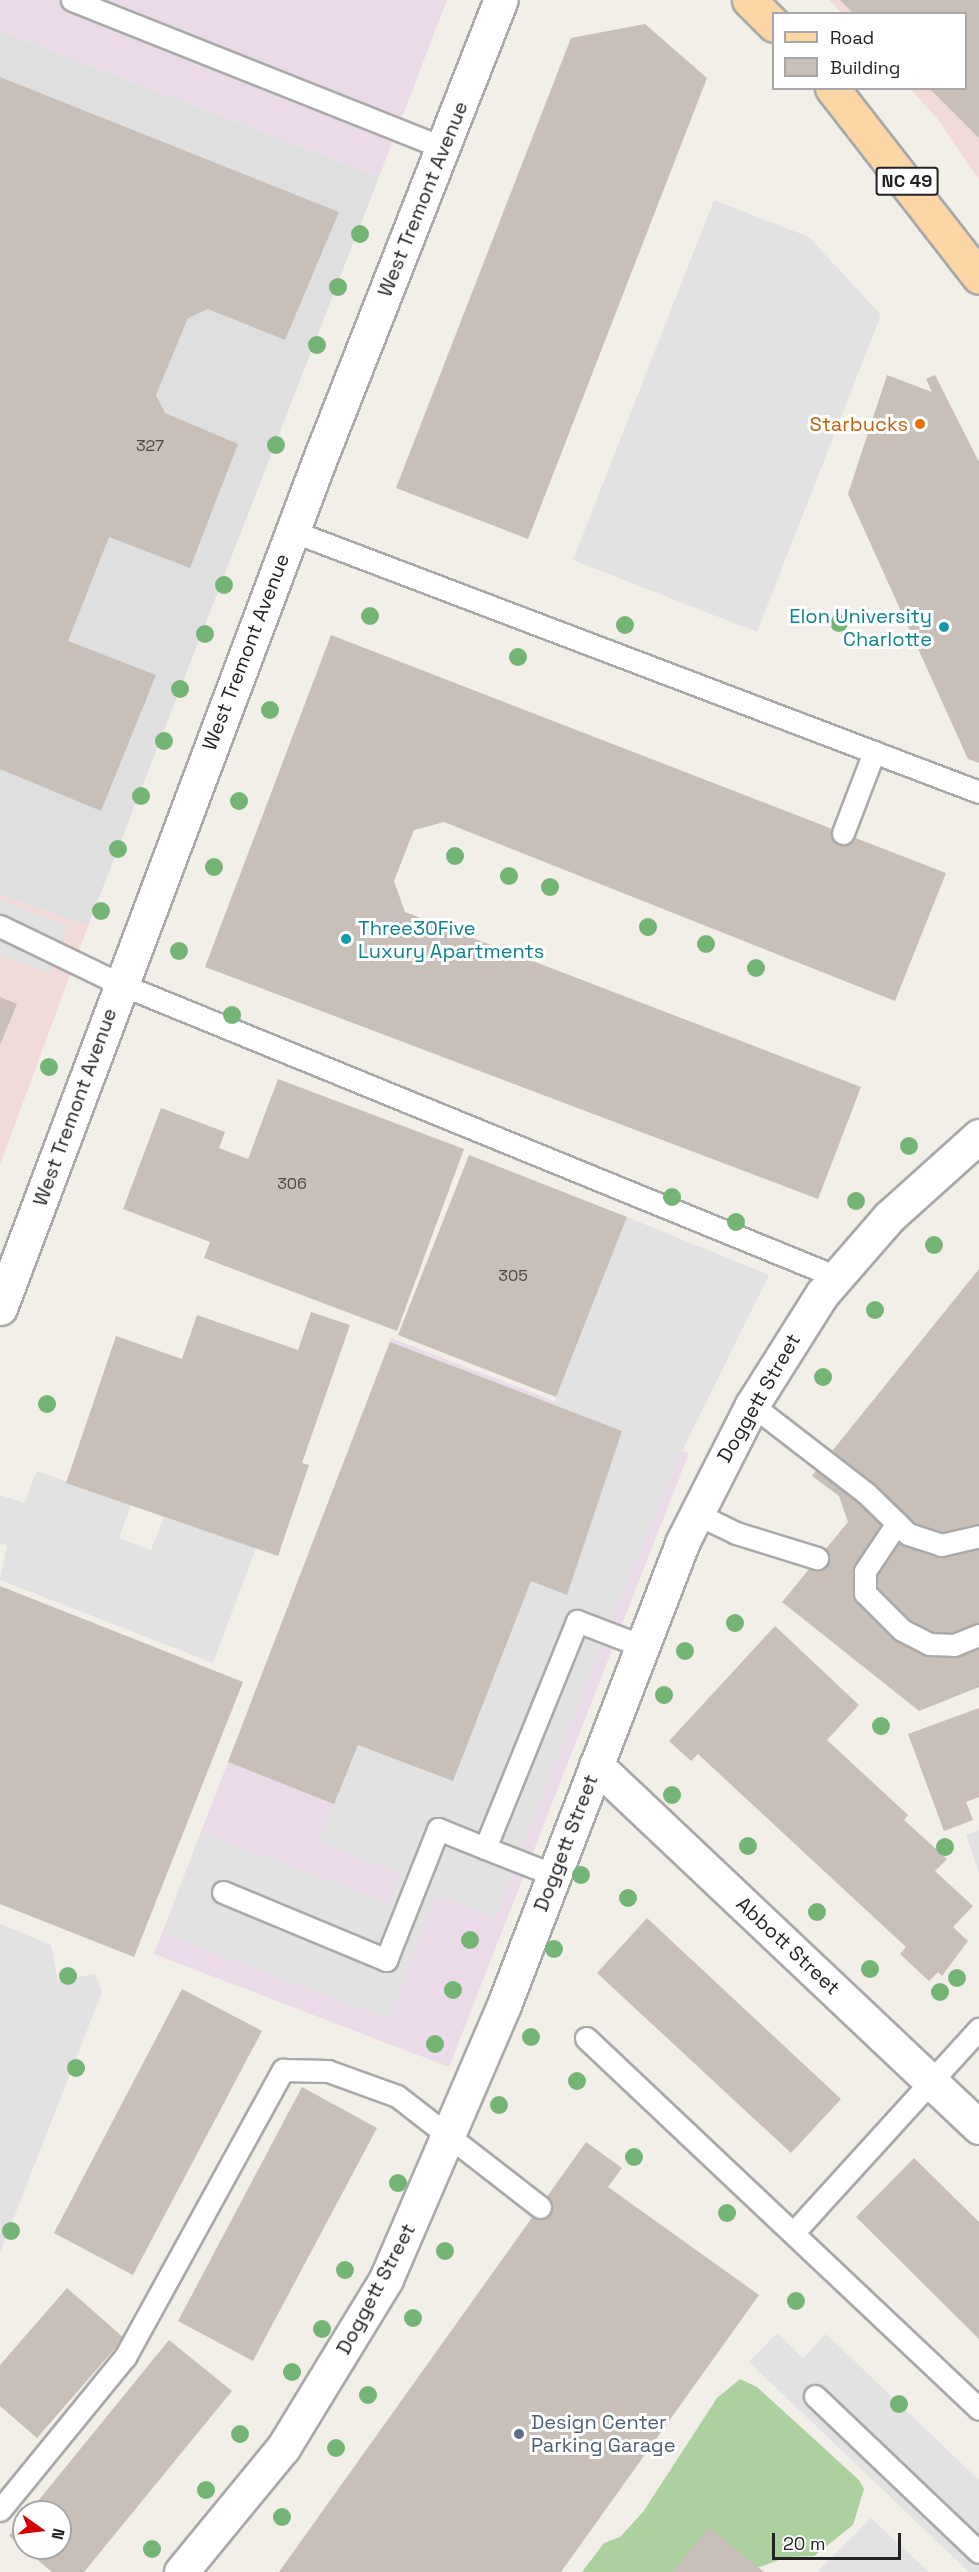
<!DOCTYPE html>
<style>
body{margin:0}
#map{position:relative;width:979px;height:2572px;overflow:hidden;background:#f2efe9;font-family:"Space Grotesk",sans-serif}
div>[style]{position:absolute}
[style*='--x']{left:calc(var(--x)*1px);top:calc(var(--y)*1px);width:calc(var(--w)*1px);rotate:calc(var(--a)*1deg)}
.residential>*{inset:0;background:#e0dfdf}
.commercial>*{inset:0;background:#f2dad9}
.industrial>*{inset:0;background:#ebdbe8}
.forest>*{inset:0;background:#add19e}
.parking>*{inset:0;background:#e2e2e2}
.building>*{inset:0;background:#c7bfb8}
.roads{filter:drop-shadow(2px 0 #a9a9a9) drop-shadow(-2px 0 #a9a9a9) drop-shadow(0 2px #a9a9a9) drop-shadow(0 -2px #a9a9a9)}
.service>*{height:21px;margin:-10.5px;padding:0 10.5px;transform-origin:10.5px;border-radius:10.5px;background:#fff}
.minor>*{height:33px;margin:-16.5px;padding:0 16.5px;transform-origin:16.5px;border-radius:16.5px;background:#fff}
.tertiary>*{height:33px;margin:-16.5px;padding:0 16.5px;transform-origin:16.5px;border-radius:16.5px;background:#fff}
.primary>*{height:33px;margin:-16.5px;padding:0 16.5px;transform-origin:16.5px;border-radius:16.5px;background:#fcd6a4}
.trees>*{width:18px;height:18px;margin:-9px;border-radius:50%;background:#74b475}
.dots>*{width:16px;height:16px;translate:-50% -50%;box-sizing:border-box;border:3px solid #fff;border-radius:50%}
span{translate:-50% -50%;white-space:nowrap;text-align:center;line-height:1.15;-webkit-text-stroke:6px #fff;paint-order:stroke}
.number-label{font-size:16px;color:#4b4948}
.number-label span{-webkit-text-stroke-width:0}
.shield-label span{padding:2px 4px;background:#fff;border:2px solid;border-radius:4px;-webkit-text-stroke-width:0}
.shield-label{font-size:18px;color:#222;font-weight:700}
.street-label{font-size:20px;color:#222}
.food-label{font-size:20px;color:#c56008}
.right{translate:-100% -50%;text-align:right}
.culture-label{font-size:20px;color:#0d838f}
.left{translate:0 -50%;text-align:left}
.service-label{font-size:20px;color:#4e5e75}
.legend{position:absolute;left:772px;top:12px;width:195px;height:78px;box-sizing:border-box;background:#fff;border:2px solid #a7a7a7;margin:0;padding:8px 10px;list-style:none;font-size:18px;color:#222}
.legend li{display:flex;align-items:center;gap:12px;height:30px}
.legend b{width:30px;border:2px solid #a7a7a7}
.north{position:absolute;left:12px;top:2500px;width:60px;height:60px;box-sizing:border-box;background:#fff;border:2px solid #a7a7a7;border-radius:50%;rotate:104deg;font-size:16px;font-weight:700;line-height:24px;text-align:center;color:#222}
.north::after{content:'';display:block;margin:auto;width:21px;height:27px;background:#d40000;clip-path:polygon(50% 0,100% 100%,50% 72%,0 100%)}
.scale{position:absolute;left:772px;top:2533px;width:129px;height:27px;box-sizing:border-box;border:3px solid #222;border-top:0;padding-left:8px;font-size:18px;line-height:21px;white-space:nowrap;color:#222;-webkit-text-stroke:4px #fff;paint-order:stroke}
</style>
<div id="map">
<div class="residential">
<div style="clip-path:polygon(0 31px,379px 177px,88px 926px,0 895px)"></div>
</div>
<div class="commercial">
<div style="clip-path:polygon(829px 0,979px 0,979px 180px,937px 118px,910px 89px,966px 88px,966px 14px,842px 13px)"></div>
<div style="clip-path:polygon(0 895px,88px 926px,0 1165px)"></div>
</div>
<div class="industrial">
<div style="clip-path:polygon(0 0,447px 0,379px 177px,0 31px)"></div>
<div style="clip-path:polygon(391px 1338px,689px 1453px,449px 2067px,154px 1954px)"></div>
</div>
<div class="forest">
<div style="clip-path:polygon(740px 2379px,757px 2387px,859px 2480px,864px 2489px,853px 2525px,814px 2556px,787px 2557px,746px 2572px,582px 2572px,604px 2543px,620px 2537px,643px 2512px,717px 2398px)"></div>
</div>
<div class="parking">
<div style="clip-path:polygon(714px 200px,809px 237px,881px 315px,757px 632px,573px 560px)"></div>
<div style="clip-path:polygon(0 900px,67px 926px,49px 974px,0 955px)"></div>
<div style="clip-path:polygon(627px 1217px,769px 1275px,681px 1453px,611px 1620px,495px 1917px,435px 1895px,389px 2020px,163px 1933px,201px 1833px,389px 1903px,400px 1874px,318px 1842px,358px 1745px,453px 1781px,531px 1581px,556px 1397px)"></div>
<div style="clip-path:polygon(37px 1471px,131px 1505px,119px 1538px,151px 1550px,164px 1517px,256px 1548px,213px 1663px,0 1580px,7px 1545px,0 1544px,0 1495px,24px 1503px)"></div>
<div style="clip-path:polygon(979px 1830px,979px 1873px,966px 1835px)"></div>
<div style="clip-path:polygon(0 1924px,51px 1945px,58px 1981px,95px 1974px,102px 1992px,0 2253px)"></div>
<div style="clip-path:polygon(777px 2333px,803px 2358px,826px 2334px,979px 2480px,979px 2572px,969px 2572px,749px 2362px)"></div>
<div style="clip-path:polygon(871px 2518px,929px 2572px,817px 2572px)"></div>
</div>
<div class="building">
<div style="clip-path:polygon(840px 0,979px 0,979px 138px,929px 88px,966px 88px,966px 14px,854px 14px)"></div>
<div style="clip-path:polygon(645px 24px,707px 78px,528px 539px,396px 488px,571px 38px)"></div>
<div style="clip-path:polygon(0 77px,339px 212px,285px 340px,208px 309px,188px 318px,156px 395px,165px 413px,238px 444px,190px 568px,109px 537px,68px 641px,156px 675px,101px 811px,0 769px)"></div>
<div style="clip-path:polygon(887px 375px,932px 392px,926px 379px,935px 375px,979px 462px,979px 763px,968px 759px,848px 494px)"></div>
<div style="clip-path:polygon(331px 635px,946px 873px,895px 1001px,444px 822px,414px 830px,394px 881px,405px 912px,861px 1087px,818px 1199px,205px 967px)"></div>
<div style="clip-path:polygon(0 997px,17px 1004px,0 1045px)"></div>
<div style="clip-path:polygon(278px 1079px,464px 1149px,397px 1331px,204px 1258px,210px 1242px,123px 1209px,161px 1108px,225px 1132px,219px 1148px,248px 1159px)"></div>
<div style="clip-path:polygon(469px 1155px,627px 1217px,556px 1397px,398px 1335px)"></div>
<div style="clip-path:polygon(979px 1269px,979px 1687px,919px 1711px,782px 1602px,848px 1522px,839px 1496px,812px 1476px)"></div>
<div style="clip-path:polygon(311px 1312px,350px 1325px,302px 1463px,309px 1465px,278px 1556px,66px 1483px,116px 1336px,182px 1359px,197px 1315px,298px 1350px)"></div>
<div style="clip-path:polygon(390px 1342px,622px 1431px,567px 1595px,531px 1581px,453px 1781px,358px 1745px,334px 1804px,228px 1762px)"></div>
<div style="clip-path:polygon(0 1586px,243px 1682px,134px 1957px,0 1904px)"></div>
<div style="clip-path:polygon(775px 1626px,859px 1705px,827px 1740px,908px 1815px,904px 1820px,947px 1859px,935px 1871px,973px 1906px,953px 1927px,968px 1941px,942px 1976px,938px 1972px,929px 1981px,900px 1954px,906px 1947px,698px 1754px,691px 1761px,669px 1741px)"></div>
<div style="clip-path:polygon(979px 1708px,979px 1797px,966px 1802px,973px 1820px,944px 1831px,908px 1734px)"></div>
<div style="clip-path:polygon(647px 1918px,841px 2099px,791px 2153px,597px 1973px)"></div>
<div style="clip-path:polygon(182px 1989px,262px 2031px,133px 2275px,54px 2233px)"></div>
<div style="clip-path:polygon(302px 2087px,377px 2128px,253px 2361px,178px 2321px)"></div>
<div style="clip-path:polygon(586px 2142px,622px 2168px,608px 2187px,759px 2295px,561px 2572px,279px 2572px)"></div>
<div style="clip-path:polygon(914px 2158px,979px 2222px,979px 2339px,856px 2217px)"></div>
<div style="clip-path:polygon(67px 2288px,124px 2338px,37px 2438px,0 2406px,0 2365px)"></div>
<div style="clip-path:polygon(169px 2340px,232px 2391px,84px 2572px,52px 2572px,9px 2536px,24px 2518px,24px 2548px,60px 2548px,60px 2512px,29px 2512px)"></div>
<div style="clip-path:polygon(709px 2527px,764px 2572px,672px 2572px)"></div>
</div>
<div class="roads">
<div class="service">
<div style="--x:72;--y:0;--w:400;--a:21.7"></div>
<div style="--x:292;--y:531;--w:735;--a:20.8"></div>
<div style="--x:843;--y:833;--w:87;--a:-69.1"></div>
<div style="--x:0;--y:926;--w:133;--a:25.8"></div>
<div style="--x:120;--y:984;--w:775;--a:22.23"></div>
<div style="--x:752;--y:1405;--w:144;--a:37.7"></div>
<div style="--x:866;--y:1493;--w:59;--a:44.3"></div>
<div style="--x:908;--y:1534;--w:35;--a:18"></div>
<div style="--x:941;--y:1545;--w:39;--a:-13"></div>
<div style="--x:695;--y:1513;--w:46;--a:26"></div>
<div style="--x:736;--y:1533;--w:85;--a:17.2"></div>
<div style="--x:897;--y:1523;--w:58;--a:123.7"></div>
<div style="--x:865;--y:1571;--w:22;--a:90"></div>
<div style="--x:865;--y:1593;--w:52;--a:45"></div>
<div style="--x:902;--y:1630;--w:30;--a:27"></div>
<div style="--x:929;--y:1644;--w:25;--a:2"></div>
<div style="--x:954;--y:1645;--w:27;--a:-22"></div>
<div style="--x:554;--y:1875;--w:74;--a:-158.6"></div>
<div style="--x:485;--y:1848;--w:245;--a:-67.9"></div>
<div style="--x:577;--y:1621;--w:70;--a:21"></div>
<div style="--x:223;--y:1892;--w:177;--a:22.6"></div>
<div style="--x:386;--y:1960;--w:141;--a:-68.3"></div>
<div style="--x:438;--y:1829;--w:51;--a:22"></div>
<div style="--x:586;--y:2038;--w:540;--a:43.35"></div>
<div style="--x:794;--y:2232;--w:275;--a:-47.7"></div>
<div style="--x:815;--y:2396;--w:226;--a:43.6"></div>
<div style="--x:0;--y:2510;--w:198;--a:-50.8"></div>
<div style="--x:125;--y:2357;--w:328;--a:-61.2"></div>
<div style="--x:283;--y:2070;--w:45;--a:1.3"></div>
<div style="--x:328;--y:2071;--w:73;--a:19.9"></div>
<div style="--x:397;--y:2096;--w:181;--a:37.8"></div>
</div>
<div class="minor">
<div style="--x:596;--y:1765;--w:527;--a:43.39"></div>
<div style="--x:181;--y:2572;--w:161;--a:-50.6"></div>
<div style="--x:283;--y:2448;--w:198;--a:-58.6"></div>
<div style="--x:386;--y:2279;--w:298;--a:-66.7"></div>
<div style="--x:504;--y:2005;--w:495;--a:-68.9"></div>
<div style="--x:682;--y:1543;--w:155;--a:-63.1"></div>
<div style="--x:752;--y:1405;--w:131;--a:-57.8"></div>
<div style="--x:822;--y:1294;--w:102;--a:-49"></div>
<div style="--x:889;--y:1217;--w:121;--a:-42"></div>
</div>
<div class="tertiary">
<div style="--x:0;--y:1308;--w:910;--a:-69.36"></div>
<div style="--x:321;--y:456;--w:490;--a:-68.5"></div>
</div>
<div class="primary">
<div style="--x:749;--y:0;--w:35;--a:45"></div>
<div style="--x:832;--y:88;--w:239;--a:52.1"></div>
</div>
</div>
<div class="trees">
<div style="left:360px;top:234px"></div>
<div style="left:338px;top:287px"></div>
<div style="left:317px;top:345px"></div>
<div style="left:276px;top:445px"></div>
<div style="left:224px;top:585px"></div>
<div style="left:370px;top:616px"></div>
<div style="left:839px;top:623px"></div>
<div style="left:625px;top:625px"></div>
<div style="left:205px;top:634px"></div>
<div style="left:518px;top:657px"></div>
<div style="left:180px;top:689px"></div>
<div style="left:270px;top:710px"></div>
<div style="left:164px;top:741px"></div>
<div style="left:141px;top:796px"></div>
<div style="left:239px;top:801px"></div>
<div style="left:118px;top:849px"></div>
<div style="left:455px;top:856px"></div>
<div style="left:214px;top:867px"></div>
<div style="left:509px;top:876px"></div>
<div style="left:550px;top:887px"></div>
<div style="left:101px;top:911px"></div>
<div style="left:648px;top:927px"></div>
<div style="left:706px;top:944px"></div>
<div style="left:179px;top:951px"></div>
<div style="left:756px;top:968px"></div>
<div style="left:232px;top:1015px"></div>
<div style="left:49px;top:1067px"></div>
<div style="left:909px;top:1146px"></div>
<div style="left:672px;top:1197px"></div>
<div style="left:856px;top:1201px"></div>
<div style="left:736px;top:1222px"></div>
<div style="left:934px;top:1245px"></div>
<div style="left:875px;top:1310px"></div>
<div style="left:823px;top:1377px"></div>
<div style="left:47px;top:1404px"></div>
<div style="left:735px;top:1623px"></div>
<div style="left:685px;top:1651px"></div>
<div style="left:664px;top:1695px"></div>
<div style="left:881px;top:1726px"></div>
<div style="left:672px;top:1795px"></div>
<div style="left:748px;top:1846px"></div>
<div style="left:945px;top:1847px"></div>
<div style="left:581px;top:1875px"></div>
<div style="left:628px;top:1898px"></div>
<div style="left:817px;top:1912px"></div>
<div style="left:470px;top:1940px"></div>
<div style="left:554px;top:1949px"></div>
<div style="left:870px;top:1969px"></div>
<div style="left:68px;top:1976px"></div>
<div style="left:957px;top:1978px"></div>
<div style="left:453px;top:1990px"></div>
<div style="left:940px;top:1992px"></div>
<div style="left:531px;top:2037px"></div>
<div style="left:435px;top:2044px"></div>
<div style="left:76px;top:2068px"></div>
<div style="left:577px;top:2081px"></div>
<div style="left:499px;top:2105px"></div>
<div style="left:634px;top:2157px"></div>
<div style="left:398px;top:2183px"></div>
<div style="left:727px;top:2213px"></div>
<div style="left:11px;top:2231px"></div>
<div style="left:445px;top:2251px"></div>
<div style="left:345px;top:2270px"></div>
<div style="left:796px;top:2301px"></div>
<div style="left:413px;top:2318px"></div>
<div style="left:322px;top:2329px"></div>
<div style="left:292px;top:2372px"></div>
<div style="left:368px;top:2395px"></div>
<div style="left:899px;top:2404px"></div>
<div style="left:240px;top:2434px"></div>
<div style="left:336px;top:2448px"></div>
<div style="left:206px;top:2490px"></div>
<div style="left:282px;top:2517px"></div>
<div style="left:152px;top:2549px"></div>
</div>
<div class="dots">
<div style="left:920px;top:424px;background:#e8710a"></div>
<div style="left:944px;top:627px;background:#0f9aa8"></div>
<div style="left:346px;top:939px;background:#0f9aa8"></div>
<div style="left:519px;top:2434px;background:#5c6f8a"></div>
</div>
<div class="number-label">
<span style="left:150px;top:446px">327</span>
<span style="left:292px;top:1184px">306</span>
<span style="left:513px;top:1276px">305</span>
</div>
<div class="shield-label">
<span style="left:907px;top:181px">NC 49</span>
</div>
<div class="street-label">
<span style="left:423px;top:199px;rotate:-68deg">West Tremont Avenue</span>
<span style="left:246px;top:652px;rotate:-69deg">West Tremont Avenue</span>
<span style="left:75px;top:1107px;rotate:-70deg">West Tremont Avenue</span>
<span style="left:759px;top:1398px;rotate:-60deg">Doggett Street</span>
<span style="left:566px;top:1843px;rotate:-69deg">Doggett Street</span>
<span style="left:788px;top:1946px;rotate:43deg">Abbott Street</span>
<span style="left:376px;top:2289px;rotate:-62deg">Doggett Street</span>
</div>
<div class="food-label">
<span class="right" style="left:908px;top:424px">Starbucks</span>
</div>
<div class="culture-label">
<span class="right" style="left:932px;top:628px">Elon University<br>Charlotte</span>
<span class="left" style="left:358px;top:940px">Three30Five<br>Luxury Apartments</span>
</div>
<div class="service-label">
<span class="left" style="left:531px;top:2434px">Design Center<br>Parking Garage</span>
</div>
<ul class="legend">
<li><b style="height:8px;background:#fcd6a4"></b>Road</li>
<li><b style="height:16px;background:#c7bfb8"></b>Building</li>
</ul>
<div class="north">N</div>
<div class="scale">20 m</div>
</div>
